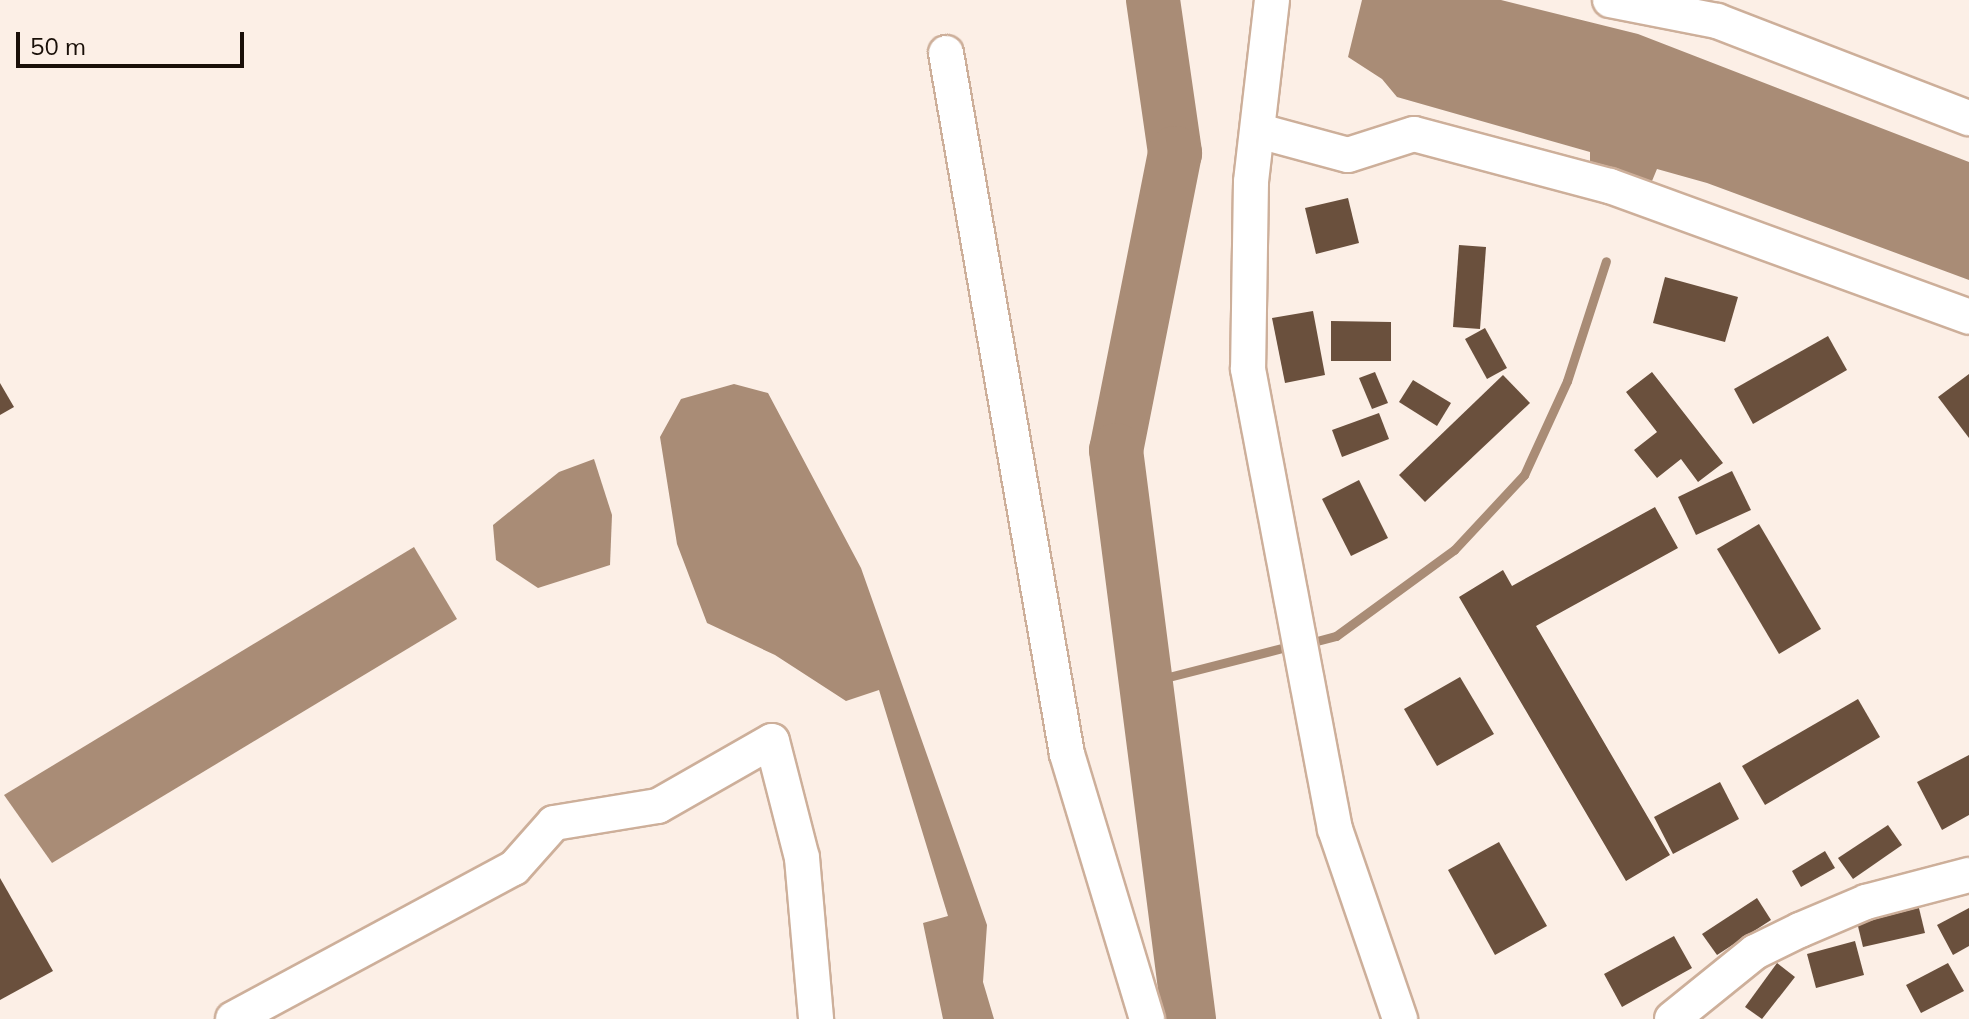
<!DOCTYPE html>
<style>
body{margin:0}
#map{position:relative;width:1969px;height:1019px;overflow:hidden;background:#fcefe6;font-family:Mulish,sans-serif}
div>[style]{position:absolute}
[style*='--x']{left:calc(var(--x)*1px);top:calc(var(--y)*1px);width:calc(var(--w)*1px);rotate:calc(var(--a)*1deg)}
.water>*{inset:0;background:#a98c76}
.stream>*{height:9px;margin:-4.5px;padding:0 4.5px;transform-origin:4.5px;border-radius:4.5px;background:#a98c76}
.river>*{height:54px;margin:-27px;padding:0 27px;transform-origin:27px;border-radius:27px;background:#a98c76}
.building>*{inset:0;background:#6a503d}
.roads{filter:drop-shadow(2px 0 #cdaf9a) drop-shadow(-2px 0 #cdaf9a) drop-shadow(0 2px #cdaf9a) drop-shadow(0 -2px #cdaf9a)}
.street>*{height:34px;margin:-17px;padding:0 17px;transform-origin:17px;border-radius:17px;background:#fff}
span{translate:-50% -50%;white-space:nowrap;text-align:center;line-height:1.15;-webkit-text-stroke:8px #fcefe6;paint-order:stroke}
.scale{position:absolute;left:16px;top:32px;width:228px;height:36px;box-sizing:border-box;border:4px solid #190f08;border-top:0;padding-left:10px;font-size:24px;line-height:28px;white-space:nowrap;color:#190f08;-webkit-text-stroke:6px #fcefe6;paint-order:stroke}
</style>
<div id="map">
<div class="water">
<div style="clip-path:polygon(1362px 0,1501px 0,1638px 34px,1969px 162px,1969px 280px,1707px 183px,1657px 169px,1652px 181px,1590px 165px,1590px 152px,1397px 97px,1382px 79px,1348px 57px)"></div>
<div style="clip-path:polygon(734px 384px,768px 393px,861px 568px,987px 925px,983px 982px,994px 1019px,943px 1019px,923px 923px,948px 916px,879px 690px,846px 701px,775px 655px,707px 623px,677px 544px,660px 437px,681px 399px)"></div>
<div style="clip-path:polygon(594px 459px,612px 515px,610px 565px,538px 588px,496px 560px,493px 525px,559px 472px)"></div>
<div style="clip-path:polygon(414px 547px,457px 619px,52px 863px,4px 795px)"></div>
</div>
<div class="stream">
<div style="--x:1313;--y:642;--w:24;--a:-15"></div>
<div style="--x:1336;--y:636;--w:146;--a:-36.1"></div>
<div style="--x:1454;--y:550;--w:103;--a:-47"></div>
<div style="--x:1524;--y:475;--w:103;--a:-65.4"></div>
<div style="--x:1567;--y:381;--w:126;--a:-72"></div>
<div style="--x:1145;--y:683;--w:146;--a:-14.3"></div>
</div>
<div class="river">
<div style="--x:1153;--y:0;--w:155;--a:81.8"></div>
<div style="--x:1175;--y:153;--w:303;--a:101.2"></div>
<div style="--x:1116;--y:450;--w:574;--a:82.69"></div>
</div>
<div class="building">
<div style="clip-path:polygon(1348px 198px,1359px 243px,1316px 254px,1305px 208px)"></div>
<div style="clip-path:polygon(1459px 245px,1486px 247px,1480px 329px,1453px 327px)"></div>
<div style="clip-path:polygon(1665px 277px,1738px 297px,1725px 342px,1653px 323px)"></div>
<div style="clip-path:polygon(1313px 311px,1325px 375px,1285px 383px,1272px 318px)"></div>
<div style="clip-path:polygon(1331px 321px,1391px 322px,1391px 361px,1331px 361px)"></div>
<div style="clip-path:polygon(1485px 328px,1507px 368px,1487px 379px,1465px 339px)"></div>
<div style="clip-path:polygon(1828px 336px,1847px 370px,1753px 424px,1734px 389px)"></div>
<div style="clip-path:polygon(1375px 372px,1388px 403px,1372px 409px,1359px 378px)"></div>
<div style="clip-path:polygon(1652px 372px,1723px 463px,1698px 482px,1681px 459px,1657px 478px,1634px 450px,1657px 432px,1626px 392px)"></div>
<div style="clip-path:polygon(1969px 374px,1969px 438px,1938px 397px)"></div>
<div style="clip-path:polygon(1503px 375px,1530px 403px,1425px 502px,1399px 475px)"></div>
<div style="clip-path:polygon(1413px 380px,1451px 403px,1437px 426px,1399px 402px)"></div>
<div style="clip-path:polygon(0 383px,14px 407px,0 415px)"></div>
<div style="clip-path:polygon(1379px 413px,1389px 439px,1342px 457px,1332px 430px)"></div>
<div style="clip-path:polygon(1732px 471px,1751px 510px,1696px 535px,1678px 497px)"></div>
<div style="clip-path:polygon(1359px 480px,1388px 538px,1351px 556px,1322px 499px)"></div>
<div style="clip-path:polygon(1655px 507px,1678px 548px,1536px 626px,1670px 855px,1626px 881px,1459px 597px,1503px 570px,1512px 586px)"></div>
<div style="clip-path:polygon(1759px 524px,1821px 629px,1779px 654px,1717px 549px)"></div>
<div style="clip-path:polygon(1460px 677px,1494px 734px,1437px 766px,1404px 709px)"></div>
<div style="clip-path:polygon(1858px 699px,1880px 737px,1765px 805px,1742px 766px)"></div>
<div style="clip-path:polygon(1969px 755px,1969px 815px,1942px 830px,1917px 782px)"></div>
<div style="clip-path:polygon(1720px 782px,1739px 819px,1673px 854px,1654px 817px)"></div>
<div style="clip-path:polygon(1888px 825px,1902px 845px,1853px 879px,1838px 858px)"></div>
<div style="clip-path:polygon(1499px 842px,1547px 926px,1495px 955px,1448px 870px)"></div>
<div style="clip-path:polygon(1825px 851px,1835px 868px,1801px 887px,1792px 871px)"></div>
<div style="clip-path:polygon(0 878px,53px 971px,0 1000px)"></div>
<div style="clip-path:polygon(1757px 898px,1771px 920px,1717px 955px,1702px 934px)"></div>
<div style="clip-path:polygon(1918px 904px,1925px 933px,1863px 947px,1856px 918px)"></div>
<div style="clip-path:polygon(1969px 908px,1969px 946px,1953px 955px,1937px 925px)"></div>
<div style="clip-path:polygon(1674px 936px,1692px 968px,1622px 1007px,1604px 974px)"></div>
<div style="clip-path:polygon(1855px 941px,1864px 975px,1816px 988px,1807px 954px)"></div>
<div style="clip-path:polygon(1777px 963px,1795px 977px,1762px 1019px,1745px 1007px)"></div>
<div style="clip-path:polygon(1948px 963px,1964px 991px,1921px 1013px,1906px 985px)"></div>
</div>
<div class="roads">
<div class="street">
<div style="--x:1272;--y:0;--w:183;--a:96.6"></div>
<div style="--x:1251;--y:182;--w:187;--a:90.9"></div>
<div style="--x:1248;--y:369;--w:468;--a:79.3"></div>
<div style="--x:1335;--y:829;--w:201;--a:71.1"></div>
<div style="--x:1610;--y:0;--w:109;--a:11.1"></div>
<div style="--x:1717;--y:21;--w:270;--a:21.1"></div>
<div style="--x:946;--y:53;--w:711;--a:80.21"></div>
<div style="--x:1067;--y:754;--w:277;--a:73.2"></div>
<div style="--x:1259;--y:131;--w:92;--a:15.1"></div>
<div style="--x:1348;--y:155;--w:69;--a:-17.7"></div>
<div style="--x:1414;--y:134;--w:203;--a:14.9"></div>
<div style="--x:1610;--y:186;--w:382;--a:20"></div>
<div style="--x:233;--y:1019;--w:319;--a:-28.3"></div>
<div style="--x:514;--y:868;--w:60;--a:-48.4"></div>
<div style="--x:554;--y:823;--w:105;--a:-9.3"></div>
<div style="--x:658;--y:806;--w:131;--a:-29.7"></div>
<div style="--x:772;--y:741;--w:121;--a:75.6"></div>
<div style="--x:802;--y:858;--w:162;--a:85"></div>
<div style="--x:1672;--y:1019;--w:107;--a:-38.9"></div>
<div style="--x:1755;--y:952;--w:50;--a:-26.1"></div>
<div style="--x:1800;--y:930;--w:72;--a:-23"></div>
<div style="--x:1866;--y:902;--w:106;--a:-14.7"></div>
</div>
</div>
<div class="scale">50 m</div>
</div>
